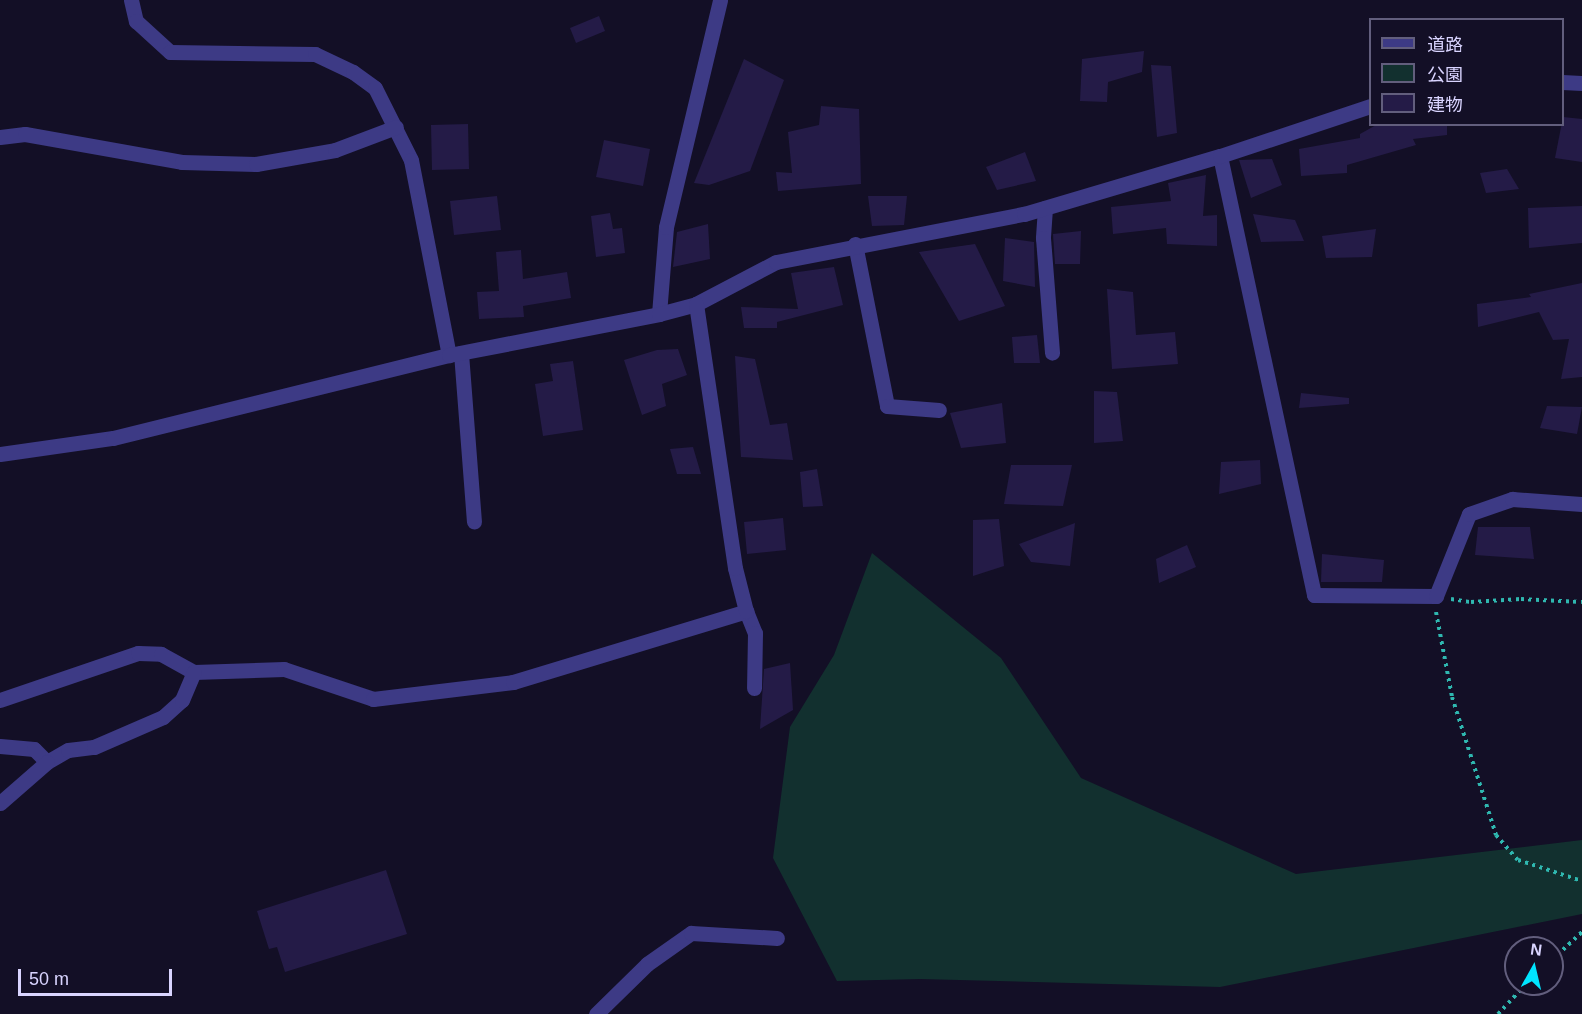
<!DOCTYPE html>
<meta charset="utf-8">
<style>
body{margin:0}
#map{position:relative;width:1582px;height:1014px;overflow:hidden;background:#130f26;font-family:Arial,"Noto Sans JP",sans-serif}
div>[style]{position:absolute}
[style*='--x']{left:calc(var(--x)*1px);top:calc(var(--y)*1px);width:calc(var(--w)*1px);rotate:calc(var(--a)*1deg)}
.green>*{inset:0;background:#12302f}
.building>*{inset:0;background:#241b47}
.path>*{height:4px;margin-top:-2px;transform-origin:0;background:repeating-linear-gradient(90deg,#2fb8b0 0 3px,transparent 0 7.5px)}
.street>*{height:15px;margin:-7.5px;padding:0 7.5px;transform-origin:7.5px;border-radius:7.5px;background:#3d3a85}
span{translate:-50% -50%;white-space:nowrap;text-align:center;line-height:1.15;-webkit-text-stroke:4.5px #130f26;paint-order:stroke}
.legend{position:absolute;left:1369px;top:18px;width:195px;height:108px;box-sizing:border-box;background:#130f26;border:2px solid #625e7d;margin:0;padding:8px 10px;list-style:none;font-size:18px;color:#d9d4ff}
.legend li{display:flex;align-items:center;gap:12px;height:30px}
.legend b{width:30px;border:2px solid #625e7d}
.north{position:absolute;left:1504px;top:936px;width:60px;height:60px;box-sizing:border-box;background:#130f26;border:2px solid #625e7d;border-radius:50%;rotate:8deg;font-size:16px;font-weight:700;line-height:24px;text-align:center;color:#d9d4ff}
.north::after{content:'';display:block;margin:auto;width:21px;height:27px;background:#00e5ff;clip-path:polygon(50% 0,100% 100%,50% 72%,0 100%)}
.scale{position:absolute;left:18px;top:969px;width:154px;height:27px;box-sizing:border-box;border:3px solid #d9d4ff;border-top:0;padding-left:8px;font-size:18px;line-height:21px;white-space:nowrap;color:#d9d4ff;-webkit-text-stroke:4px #130f26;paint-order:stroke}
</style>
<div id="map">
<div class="green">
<div style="clip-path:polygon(872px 553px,1001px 658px,1081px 778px,1296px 874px,1582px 840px,1582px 914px,1220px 987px,920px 979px,837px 981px,773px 858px,790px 727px,834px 655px)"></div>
</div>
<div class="building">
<div style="clip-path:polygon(599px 16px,605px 31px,576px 43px,570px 28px)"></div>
<div style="clip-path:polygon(1144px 51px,1142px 72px,1108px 82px,1107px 102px,1080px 101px,1082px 59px)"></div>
<div style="clip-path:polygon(744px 59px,784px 80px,750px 171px,709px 185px,694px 183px)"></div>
<div style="clip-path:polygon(1151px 65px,1171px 66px,1177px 133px,1157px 137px)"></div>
<div style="clip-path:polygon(821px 106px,859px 109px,861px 184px,778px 191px,776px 172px,792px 173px,788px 132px,819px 125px)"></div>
<div style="clip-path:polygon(1563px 117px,1582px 119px,1582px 162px,1555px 158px)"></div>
<div style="clip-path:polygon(468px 124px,469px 169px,432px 170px,431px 125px)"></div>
<div style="clip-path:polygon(1378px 124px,1447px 124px,1447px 135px,1413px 139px,1416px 145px,1347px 165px,1347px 173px,1301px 176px,1299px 149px,1360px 138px,1360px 134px)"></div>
<div style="clip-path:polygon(604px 140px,650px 149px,643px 186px,596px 177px)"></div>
<div style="clip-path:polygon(1025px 152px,1036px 181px,997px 190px,986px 167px)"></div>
<div style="clip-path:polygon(1272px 159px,1282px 185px,1251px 198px,1239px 160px)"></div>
<div style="clip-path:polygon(1507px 169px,1519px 189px,1486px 193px,1480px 173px)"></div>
<div style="clip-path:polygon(1206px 175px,1203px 216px,1217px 215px,1217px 246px,1167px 244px,1166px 228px,1113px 234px,1111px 207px,1171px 201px,1168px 183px)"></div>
<div style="clip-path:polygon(497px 196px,501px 230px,454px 235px,450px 201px)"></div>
<div style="clip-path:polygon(868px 196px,907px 196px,904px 225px,872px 226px)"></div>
<div style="clip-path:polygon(1582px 206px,1582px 243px,1529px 248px,1528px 208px)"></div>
<div style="clip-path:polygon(610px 213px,613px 229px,622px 228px,625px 253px,596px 257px,591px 216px)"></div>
<div style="clip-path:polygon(1253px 214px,1295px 220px,1304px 241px,1261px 242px)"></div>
<div style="clip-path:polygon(708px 224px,710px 259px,673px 267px,677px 232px)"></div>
<div style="clip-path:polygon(1376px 229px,1372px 257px,1326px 258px,1322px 236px)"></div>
<div style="clip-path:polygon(1081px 231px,1080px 264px,1055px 264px,1053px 234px)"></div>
<div style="clip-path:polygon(1005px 238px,1034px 242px,1035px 287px,1003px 281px)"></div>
<div style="clip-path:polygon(975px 244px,1005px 306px,959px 321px,919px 252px)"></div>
<div style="clip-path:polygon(521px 250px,523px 279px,567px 272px,571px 298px,523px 306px,524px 317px,479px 319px,477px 292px,499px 291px,496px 252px)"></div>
<div style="clip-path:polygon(834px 267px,843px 305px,777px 322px,777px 328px,744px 328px,741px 307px,798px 309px,791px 273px)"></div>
<div style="clip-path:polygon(1582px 283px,1582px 377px,1561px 379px,1569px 339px,1553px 340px,1539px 312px,1478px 327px,1477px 304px,1531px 297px,1529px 294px)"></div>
<div style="clip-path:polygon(1107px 289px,1133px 292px,1136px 335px,1175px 332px,1178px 364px,1112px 369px)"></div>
<div style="clip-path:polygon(1037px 335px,1040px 363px,1014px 363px,1012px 337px)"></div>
<div style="clip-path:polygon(678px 349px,687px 375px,662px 384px,666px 406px,642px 415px,624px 360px,657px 350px)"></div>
<div style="clip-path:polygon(735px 356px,755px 359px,770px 425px,787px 423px,793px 460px,741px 457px)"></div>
<div style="clip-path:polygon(573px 361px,583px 430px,543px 436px,535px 384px,553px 381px,550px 364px)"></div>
<div style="clip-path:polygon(1094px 391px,1117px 392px,1123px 441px,1094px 443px)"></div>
<div style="clip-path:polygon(1301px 393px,1349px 398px,1349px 404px,1299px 408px)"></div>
<div style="clip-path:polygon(1002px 403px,1006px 443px,961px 448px,950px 413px)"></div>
<div style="clip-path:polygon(1547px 406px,1582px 407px,1577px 434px,1540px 428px)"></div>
<div style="clip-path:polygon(693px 447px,701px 474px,677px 474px,670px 449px)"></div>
<div style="clip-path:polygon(1260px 460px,1261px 484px,1219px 494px,1221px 462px)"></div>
<div style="clip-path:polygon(1011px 465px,1072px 465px,1063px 506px,1004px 504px)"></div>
<div style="clip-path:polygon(817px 469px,823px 506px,803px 507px,800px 472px)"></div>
<div style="clip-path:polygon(783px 518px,786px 550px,747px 554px,744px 522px)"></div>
<div style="clip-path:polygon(999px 519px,1004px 566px,973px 576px,973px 520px)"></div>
<div style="clip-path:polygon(1075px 523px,1070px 566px,1031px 562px,1019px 544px)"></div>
<div style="clip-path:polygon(1478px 527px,1530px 527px,1534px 559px,1475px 555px)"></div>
<div style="clip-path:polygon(1187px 545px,1196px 567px,1159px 583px,1156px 559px)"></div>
<div style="clip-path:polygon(1322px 554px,1384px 560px,1382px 582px,1321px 582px)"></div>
<div style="clip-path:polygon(790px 663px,793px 710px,760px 729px,764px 669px)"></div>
<div style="clip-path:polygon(386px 870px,407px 934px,285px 972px,277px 947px,269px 949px,257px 911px)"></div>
</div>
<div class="path">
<div style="--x:1451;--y:599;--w:20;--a:9"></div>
<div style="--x:1471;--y:602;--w:50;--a:-3.4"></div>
<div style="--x:1521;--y:599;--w:61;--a:2.8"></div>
<div style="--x:1436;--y:612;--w:86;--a:79.3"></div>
<div style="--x:1452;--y:697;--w:145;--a:72.3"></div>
<div style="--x:1496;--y:835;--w:33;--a:49"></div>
<div style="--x:1518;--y:860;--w:67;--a:18.2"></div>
<div style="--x:1552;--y:960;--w:41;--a:-43"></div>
<div style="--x:1498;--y:1014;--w:41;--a:-47"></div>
</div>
<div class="street">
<div style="--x:131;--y:0;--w:22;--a:77"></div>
<div style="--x:136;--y:21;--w:46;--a:42.4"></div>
<div style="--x:170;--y:52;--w:145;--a:0.8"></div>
<div style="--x:315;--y:54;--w:42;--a:25.3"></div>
<div style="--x:353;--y:72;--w:27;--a:36"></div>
<div style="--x:375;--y:88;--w:80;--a:63.4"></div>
<div style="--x:411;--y:160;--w:199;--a:79"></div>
<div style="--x:1562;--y:82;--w:20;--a:3"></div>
<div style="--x:0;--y:137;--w:25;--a:-7"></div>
<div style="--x:25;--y:134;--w:159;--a:10.1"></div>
<div style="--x:182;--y:162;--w:74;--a:1.5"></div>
<div style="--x:256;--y:164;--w:80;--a:-10"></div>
<div style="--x:335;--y:150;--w:65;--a:-20.7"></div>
<div style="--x:1220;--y:156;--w:449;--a:77.9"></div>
<div style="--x:1314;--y:595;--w:122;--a:0.5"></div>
<div style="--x:1436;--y:596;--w:88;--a:-68.1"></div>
<div style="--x:1469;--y:514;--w:46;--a:-19.2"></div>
<div style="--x:1512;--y:499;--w:70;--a:4.1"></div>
<div style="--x:1045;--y:208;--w:30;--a:94"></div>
<div style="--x:1043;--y:238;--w:115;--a:85.5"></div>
<div style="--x:855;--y:244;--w:165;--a:78.8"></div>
<div style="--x:887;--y:406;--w:52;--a:4.4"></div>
<div style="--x:659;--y:314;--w:87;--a:-85.4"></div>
<div style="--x:666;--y:227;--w:233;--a:-76.6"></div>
<div style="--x:461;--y:353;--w:169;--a:85.6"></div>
<div style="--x:0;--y:454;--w:114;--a:-8.1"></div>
<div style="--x:113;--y:438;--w:346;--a:-13.9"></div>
<div style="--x:449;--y:355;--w:214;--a:-11"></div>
<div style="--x:659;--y:314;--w:38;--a:-15"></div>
<div style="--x:696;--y:304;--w:90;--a:-27.7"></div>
<div style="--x:776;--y:262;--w:253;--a:-11"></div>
<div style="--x:1024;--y:214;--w:204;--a:-16.5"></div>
<div style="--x:1220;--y:156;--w:158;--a:-18.4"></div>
<div style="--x:746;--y:611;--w:24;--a:68"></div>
<div style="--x:755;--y:633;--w:55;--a:91"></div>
<div style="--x:0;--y:700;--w:146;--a:-18.8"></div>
<div style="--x:138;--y:653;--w:23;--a:2"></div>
<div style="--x:161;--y:654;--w:38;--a:29"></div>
<div style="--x:194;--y:672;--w:90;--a:-1.9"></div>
<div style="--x:284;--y:669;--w:94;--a:18.6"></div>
<div style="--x:373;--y:699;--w:141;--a:-6.9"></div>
<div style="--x:513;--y:682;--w:244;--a:-16.9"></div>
<div style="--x:746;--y:611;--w:44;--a:-104.3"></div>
<div style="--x:735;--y:568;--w:267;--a:-98.4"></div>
<div style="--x:0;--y:746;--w:34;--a:5"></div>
<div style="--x:34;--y:749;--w:18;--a:45"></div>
<div style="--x:47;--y:762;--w:24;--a:-30"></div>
<div style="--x:68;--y:750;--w:26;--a:-7"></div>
<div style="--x:94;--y:747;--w:75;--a:-23.5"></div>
<div style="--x:163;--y:717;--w:25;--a:-42"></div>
<div style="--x:182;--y:700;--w:30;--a:-67"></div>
<div style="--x:0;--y:803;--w:62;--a:-41.1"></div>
<div style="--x:596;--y:1014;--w:71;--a:-44.4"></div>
<div style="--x:647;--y:964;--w:54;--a:-35.2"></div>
<div style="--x:691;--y:933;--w:86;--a:3.3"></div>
</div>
<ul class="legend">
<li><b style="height:8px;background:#3d3a85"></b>道路</li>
<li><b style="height:16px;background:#12302f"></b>公園</li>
<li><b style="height:16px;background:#241b47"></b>建物</li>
</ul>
<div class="north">N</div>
<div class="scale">50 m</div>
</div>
